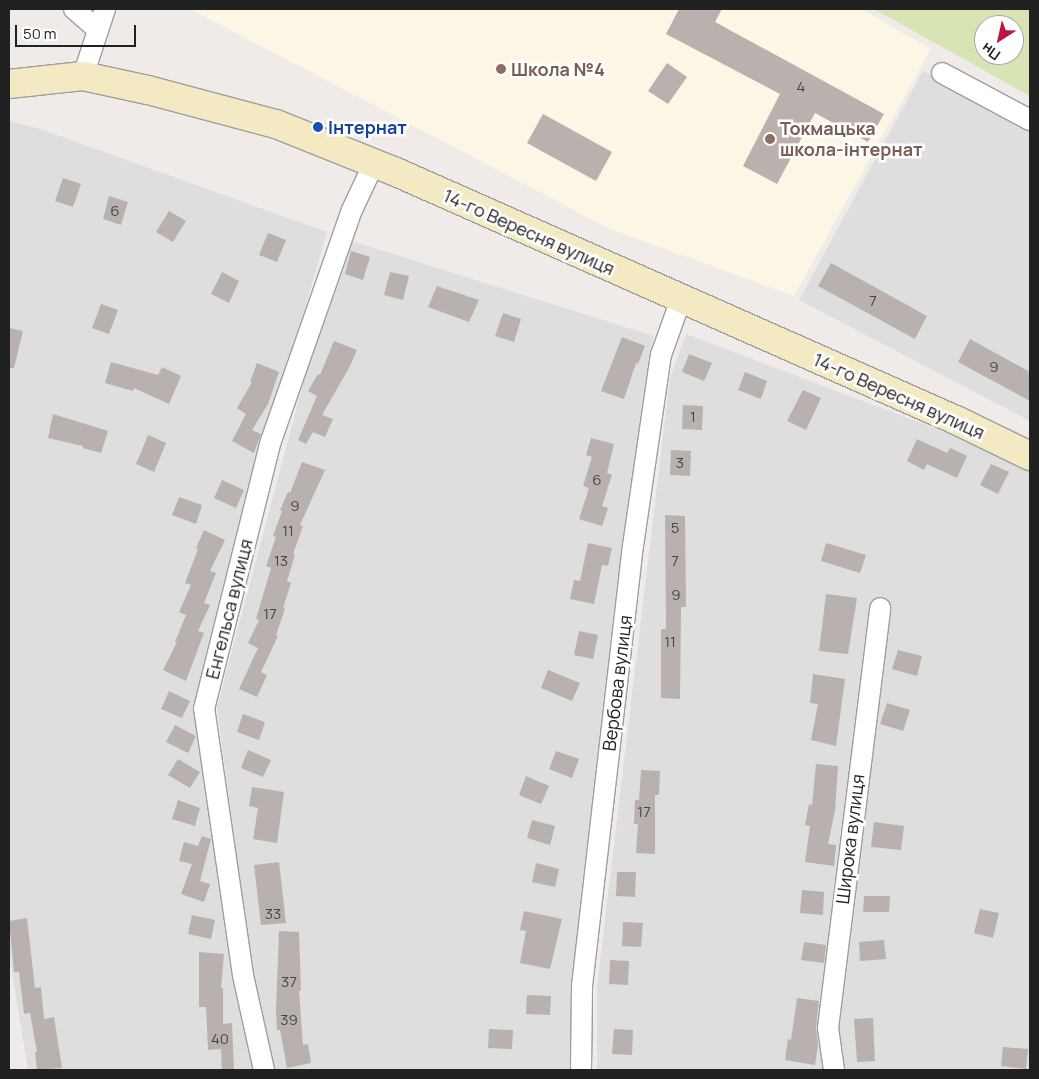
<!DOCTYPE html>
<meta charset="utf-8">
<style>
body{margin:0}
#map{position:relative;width:1039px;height:1079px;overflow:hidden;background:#f0ebe8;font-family:Manrope,sans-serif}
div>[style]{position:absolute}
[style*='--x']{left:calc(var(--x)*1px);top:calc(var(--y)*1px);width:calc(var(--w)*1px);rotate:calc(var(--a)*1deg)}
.residential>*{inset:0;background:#dedede}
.education>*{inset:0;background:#fcf6e5}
.grass>*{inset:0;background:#d7e4b4}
.building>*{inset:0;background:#b9b1ae}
.roads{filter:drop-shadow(1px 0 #9e9e9e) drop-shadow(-1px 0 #9e9e9e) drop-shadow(0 1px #9e9e9e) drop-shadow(0 -1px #9e9e9e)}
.street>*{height:20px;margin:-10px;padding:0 10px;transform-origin:10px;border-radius:10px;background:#fff}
.secondary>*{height:28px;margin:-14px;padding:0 14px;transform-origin:14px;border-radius:14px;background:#f3eac3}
.dots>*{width:14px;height:14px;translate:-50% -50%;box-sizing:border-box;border:2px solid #fff;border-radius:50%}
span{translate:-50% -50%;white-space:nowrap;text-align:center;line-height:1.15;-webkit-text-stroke:5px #fff;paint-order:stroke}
.number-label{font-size:15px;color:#474544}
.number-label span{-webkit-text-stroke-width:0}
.education-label{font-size:18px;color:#785e54;font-weight:700}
.left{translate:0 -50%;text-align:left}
.transit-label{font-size:18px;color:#164399;font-weight:700}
.street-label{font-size:18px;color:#212121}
.frame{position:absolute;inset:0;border:10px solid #212121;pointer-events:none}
.north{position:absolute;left:974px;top:15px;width:50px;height:50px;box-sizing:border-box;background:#fff;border:1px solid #a6a6a6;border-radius:50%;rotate:215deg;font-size:14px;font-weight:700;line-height:20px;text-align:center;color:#212121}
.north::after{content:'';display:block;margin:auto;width:18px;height:22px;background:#bb163e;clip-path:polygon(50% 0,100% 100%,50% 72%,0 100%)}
.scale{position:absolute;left:15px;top:25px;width:121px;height:22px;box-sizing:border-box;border:2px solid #212121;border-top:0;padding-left:6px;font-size:15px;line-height:18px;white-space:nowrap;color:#212121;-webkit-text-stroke:4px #fff;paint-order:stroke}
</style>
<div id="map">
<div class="residential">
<div style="clip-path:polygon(923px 71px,1030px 128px,1030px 421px,799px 300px)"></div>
<div style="clip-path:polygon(9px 121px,43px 130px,327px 232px,266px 442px,195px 709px,233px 980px,253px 1070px,28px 1070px,9px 955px)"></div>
<div style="clip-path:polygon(342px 238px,654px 336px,649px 355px,572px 985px,574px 1070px,273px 1070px,251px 970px,217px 707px)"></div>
<div style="clip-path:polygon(686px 334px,987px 448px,1030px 469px,1030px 1070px,597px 1070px,597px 986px,670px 378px)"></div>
</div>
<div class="education">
<div style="clip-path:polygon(190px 9px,861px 9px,931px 49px,794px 296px,610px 229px)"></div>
</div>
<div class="grass">
<div style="clip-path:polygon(evenodd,874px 9px,1030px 9px,1030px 96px,874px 9px,984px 25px,1014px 25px,1014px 55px,984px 55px,984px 25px)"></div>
</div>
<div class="building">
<div style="clip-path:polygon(679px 9px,722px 9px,715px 22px,884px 114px,868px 142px,815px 113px,777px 184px,743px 166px,780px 94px,666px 34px)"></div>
<div style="clip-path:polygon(667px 63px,687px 77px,668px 104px,648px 91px)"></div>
<div style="clip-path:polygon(543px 114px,612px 152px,596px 181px,527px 143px)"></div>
<div style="clip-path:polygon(63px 178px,81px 184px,73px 207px,55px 201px)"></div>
<div style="clip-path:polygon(109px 196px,128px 202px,121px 225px,103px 219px)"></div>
<div style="clip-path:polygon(169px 211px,186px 221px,173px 242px,156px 232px)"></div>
<div style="clip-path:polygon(268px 233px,286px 240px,277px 262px,259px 255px)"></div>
<div style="clip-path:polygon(351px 251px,370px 257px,363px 280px,345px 274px)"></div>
<div style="clip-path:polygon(831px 263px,927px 316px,915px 339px,818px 286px)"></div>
<div style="clip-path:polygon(222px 272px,239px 281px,229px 303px,211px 294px)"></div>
<div style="clip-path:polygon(390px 272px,409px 276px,403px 300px,384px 295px)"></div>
<div style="clip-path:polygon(437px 286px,479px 300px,469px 322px,428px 307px)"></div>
<div style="clip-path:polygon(101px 304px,118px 310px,109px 334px,92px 328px)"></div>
<div style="clip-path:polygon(503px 313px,521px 319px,514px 342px,495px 336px)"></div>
<div style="clip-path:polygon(9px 328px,23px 331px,14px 368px,9px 368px)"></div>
<div style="clip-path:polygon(622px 337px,645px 346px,638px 364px,636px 363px,624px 399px,601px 391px)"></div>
<div style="clip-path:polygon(970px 339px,1030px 372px,1030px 401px,958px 362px)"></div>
<div style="clip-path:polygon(334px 341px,357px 350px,349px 368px,322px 415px,333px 419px,325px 437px,313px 432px,306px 444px,298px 440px,317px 396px,308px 391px,318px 374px,320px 375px)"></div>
<div style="clip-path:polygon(689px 354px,712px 363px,704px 381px,682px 372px)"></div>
<div style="clip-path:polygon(111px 362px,158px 375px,162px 367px,181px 376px,169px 404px,134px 388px,133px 391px,105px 383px)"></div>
<div style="clip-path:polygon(257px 363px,279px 372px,268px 404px,252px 430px,261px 434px,254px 453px,232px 441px,246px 414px,237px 408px,252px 382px,250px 382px)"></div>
<div style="clip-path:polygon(745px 372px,767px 381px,761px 399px,738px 390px)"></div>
<div style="clip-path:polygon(803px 390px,821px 398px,806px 430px,787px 421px)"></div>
<div style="clip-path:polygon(683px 405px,703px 406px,702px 430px,682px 429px)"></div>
<div style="clip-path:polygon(53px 414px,108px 431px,101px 453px,83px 448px,83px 446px,48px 438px)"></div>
<div style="clip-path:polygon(148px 435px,166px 443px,154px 472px,136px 464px)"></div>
<div style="clip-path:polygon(591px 438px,614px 444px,607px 473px,612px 475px,602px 506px,608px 508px,602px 526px,579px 519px,589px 488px,583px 486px,592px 457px,586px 455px)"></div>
<div style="clip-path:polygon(917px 439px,947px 453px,950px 448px,967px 456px,957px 478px,927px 464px,924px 470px,907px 461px)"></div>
<div style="clip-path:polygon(671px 450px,691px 451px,690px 476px,670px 475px)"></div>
<div style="clip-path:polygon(302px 462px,325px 470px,300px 525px,303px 526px,293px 554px,295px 555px,287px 581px,291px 583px,283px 608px,285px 609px,276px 635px,278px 636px,261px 672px,267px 675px,257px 697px,239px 689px,258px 648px,248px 643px,259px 620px,256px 619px,271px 568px,266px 566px,276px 537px,273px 536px,282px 511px,280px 510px,288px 492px,290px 493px)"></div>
<div style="clip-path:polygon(991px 464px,1009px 472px,998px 494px,980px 485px)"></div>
<div style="clip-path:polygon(222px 480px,244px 490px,236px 508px,214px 498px)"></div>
<div style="clip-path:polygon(179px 497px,202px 505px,196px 524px,172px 515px)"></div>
<div style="clip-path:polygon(665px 515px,685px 516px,686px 607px,681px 607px,680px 699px,661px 698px,661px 629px,666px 629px)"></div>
<div style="clip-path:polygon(204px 530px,225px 540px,210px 571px,216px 573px,204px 603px,210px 605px,198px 631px,204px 633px,186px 681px,163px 670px,177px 642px,175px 642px,186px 615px,179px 612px,191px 585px,185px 583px,198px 549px,196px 548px)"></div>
<div style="clip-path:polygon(588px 543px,612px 548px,608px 566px,602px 565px,594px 604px,570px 599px,574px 580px,580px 581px)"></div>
<div style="clip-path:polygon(826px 543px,866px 555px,860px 573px,821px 561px)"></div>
<div style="clip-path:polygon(826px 594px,857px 598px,848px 654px,819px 651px)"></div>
<div style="clip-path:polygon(579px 631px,598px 635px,593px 659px,574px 655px)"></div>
<div style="clip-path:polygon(898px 650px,922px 656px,917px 676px,892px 669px)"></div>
<div style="clip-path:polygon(548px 670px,580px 683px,572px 701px,541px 688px)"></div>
<div style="clip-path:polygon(813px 674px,845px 679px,836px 746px,811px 740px,818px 704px,810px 703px)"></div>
<div style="clip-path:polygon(169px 691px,190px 701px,182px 718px,161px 709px)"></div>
<div style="clip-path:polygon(887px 703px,910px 710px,903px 731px,880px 724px)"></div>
<div style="clip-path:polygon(243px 714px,265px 722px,259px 740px,237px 732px)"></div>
<div style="clip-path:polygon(175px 725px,196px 736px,188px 753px,166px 742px)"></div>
<div style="clip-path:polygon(248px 750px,271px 760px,263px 777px,241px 768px)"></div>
<div style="clip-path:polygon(556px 751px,579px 759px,572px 778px,549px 769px)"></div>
<div style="clip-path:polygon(178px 759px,200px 772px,190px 788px,168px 775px)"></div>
<div style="clip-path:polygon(816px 764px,838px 766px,835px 810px,828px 844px,836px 845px,834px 866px,805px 862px,810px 826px,805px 825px,809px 804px,812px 805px)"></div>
<div style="clip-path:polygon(641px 770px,660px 771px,659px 795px,655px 795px,655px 854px,636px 853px,638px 824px,634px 824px,635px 800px,639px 800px)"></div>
<div style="clip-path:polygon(526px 776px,549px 786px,541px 804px,519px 795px)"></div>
<div style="clip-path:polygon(252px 787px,284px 792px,277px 843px,253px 839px,258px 808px,249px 806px)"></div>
<div style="clip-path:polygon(178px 800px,200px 808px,195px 826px,172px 819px)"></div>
<div style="clip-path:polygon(532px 820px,555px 826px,550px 845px,527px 838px)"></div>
<div style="clip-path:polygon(874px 822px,904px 826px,901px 850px,871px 847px)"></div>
<div style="clip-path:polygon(202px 836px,211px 839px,200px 881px,210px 884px,204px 902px,181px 894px,192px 864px,179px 861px,184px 842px,198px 846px)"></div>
<div style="clip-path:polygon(279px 862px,286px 923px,261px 925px,254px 865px)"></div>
<div style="clip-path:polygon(536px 863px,559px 869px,555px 887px,532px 882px)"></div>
<div style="clip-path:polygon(617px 872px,636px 872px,635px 897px,616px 896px)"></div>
<div style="clip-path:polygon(802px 890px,824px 892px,823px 915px,800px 913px)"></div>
<div style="clip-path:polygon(864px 896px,890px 896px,889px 912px,863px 912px)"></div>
<div style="clip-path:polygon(980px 909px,999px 913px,993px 938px,974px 933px)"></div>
<div style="clip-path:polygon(524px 911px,562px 919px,550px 969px,520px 963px,526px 931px,520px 930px)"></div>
<div style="clip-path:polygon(192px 915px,215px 920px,211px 939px,188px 934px)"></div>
<div style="clip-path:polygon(27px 918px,35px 988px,41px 987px,44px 1019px,54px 1017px,62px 1068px,37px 1070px,35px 1052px,37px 1052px,30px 1013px,24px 1014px,19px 972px,14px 972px,9px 921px)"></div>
<div style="clip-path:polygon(623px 922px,643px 923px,641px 947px,622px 946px)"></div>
<div style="clip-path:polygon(279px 931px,299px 932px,301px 991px,299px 991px,303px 1045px,308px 1044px,311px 1063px,287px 1068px,280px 1030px,277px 1030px,276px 1011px)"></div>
<div style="clip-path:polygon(884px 940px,886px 959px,860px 961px,859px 942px)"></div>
<div style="clip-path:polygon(804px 942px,826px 945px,824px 963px,801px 960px)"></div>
<div style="clip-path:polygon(199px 952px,224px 954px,221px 988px,223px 988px,223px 1024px,232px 1023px,234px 1070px,222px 1070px,221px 1049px,208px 1050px,206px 1007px,199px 1007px)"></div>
<div style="clip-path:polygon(610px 960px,629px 961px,628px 985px,609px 984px)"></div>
<div style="clip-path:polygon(527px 995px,551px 996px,550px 1015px,526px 1014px)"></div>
<div style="clip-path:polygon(797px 998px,819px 1001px,816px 1027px,818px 1045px,815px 1065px,785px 1060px,788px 1039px,791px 1040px)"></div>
<div style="clip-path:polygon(873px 1018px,875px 1061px,857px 1062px,854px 1019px)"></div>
<div style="clip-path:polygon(489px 1029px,513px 1030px,512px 1049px,488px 1048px)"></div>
<div style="clip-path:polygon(614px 1029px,633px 1030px,632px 1055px,612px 1054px)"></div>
<div style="clip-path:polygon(1003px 1047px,1028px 1049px,1026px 1069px,1001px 1066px)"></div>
</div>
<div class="roads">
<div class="street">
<div style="--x:74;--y:9;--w:32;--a:41"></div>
<div style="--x:942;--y:73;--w:100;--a:28.1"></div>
<div style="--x:83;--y:76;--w:71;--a:-71.8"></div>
<div style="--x:264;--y:1070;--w:97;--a:-102.5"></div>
<div style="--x:243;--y:975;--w:269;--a:-98.3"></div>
<div style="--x:204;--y:709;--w:276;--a:-76"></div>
<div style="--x:271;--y:441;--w:245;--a:-70.7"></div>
<div style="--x:352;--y:210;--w:52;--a:-64.9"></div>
<div style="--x:581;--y:1070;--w:84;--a:-89.3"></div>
<div style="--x:582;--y:986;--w:443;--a:-83.4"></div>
<div style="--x:633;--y:546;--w:193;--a:-81.7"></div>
<div style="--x:661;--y:355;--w:59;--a:-70.3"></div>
<div style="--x:834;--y:1070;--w:42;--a:-98.1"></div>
<div style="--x:828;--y:1028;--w:423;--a:-82.9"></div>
</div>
<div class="secondary">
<div style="--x:9;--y:84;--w:74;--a:-6.2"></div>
<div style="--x:83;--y:76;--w:66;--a:12.2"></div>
<div style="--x:148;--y:90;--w:132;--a:14.9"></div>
<div style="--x:276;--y:124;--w:129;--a:21.8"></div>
<div style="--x:396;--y:172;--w:615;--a:23.9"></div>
<div style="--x:958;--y:421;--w:80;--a:25.9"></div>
</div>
</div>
<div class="dots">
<div style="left:501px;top:69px;background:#8d6e63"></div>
<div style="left:318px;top:127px;background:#1a4fb4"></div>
<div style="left:770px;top:139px;background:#8d6e63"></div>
</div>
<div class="number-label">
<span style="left:801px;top:87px">4</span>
<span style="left:115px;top:211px">6</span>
<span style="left:873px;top:301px">7</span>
<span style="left:994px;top:367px">9</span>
<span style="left:693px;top:417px">1</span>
<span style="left:680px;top:463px">3</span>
<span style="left:597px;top:480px">6</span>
<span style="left:295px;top:506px">9</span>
<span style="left:675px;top:528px">5</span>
<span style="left:288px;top:531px">11</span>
<span style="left:281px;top:561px">13</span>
<span style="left:675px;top:561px">7</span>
<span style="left:676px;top:595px">9</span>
<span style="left:270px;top:614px">17</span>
<span style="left:670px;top:642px">11</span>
<span style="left:644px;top:812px">17</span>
<span style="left:273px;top:914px">33</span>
<span style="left:289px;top:982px">37</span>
<span style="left:289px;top:1020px">39</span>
<span style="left:220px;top:1039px">40</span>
</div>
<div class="education-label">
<span class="left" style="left:511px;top:69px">Школа №4</span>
<span class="left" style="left:780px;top:139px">Токмацька<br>школа-інтернат</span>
</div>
<div class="transit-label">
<span class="left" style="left:328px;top:127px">Інтернат</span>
</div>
<div class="street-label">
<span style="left:529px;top:232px;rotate:24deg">14-го Вересня вулиця</span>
<span style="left:899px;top:396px;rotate:24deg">14-го Вересня вулиця</span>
<span style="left:229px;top:609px;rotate:-76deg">Енгельса вулиця</span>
<span style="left:617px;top:683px;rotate:-83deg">Вербова вулиця</span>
<span style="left:850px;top:839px;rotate:-83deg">Широка вулиця</span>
</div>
<div class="frame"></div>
<div class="north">Пн</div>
<div class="scale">50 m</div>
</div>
